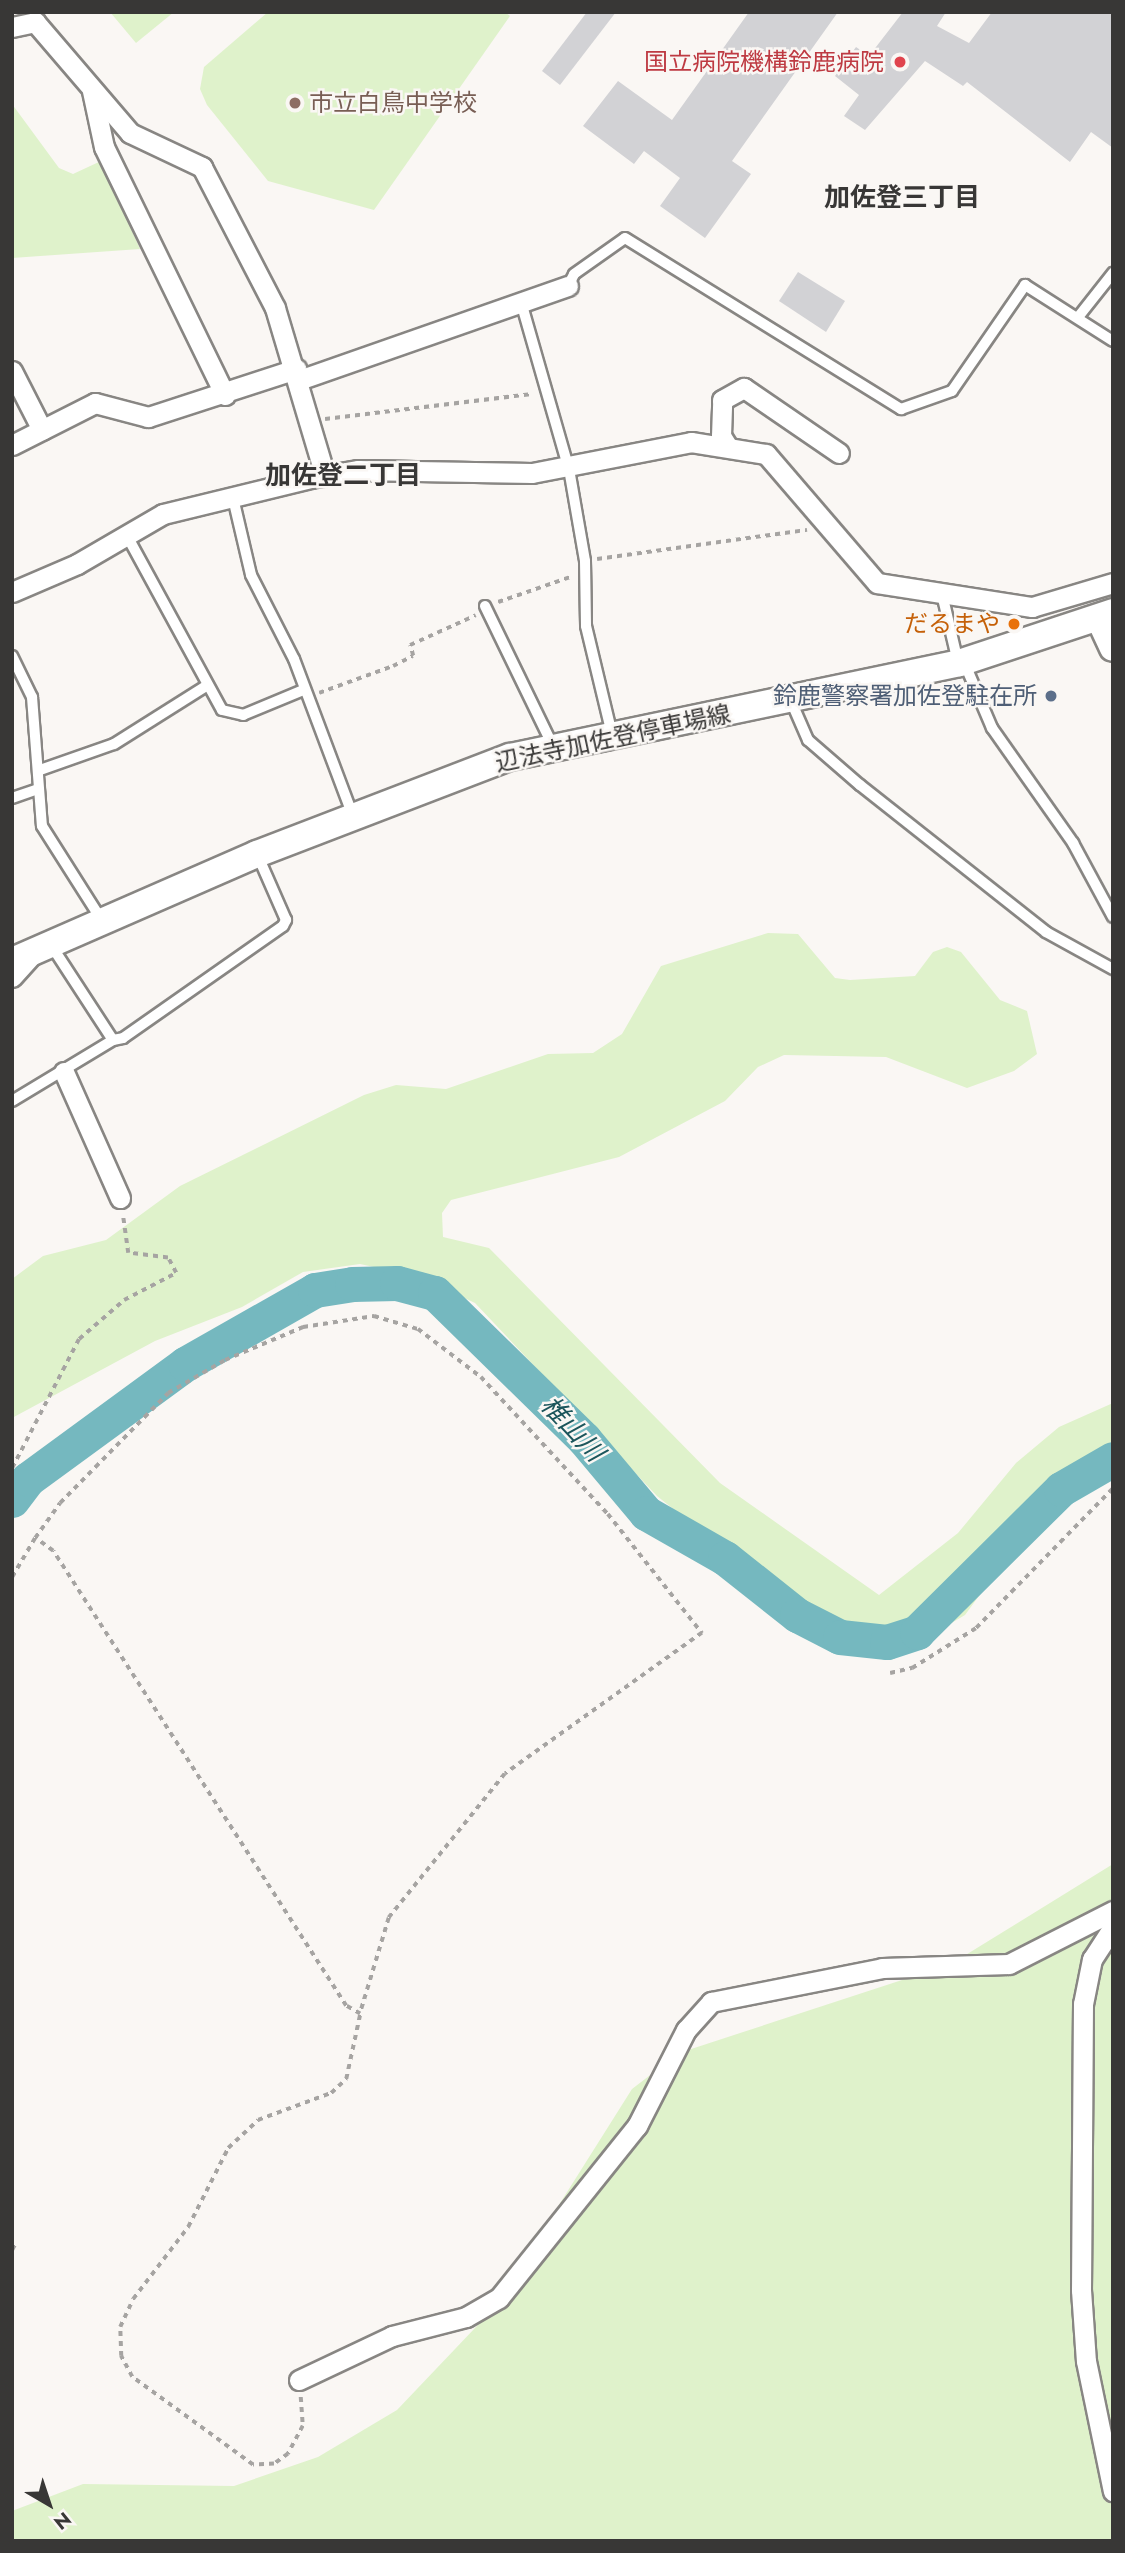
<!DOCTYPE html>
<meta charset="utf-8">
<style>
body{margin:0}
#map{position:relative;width:1125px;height:2553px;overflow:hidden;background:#faf7f4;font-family:Jost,"Noto Sans JP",sans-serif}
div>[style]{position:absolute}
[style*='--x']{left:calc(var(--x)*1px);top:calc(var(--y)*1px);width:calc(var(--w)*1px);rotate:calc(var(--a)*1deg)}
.green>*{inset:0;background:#dff2cb}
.river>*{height:35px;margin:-17.5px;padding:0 17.5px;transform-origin:17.5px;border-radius:17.5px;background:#75b8bf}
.building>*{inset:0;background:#d2d2d5}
.path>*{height:3.5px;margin-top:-1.75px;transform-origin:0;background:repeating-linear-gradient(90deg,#a6a4a2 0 5px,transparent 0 10px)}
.roads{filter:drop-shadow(2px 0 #888683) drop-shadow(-2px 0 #888683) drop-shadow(0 2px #888683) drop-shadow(0 -2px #888683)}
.lane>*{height:10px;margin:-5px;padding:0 5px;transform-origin:5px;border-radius:5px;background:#fff}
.street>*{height:19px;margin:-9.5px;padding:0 9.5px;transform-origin:9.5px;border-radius:9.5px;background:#fff}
.secondary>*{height:26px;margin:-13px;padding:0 13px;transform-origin:13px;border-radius:13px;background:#fff}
.dots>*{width:19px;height:19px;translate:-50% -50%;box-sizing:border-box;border:4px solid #faf7f4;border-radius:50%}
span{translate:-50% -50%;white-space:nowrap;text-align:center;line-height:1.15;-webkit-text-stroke:5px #faf7f4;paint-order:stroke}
.health-label{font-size:24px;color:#be3a42}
.right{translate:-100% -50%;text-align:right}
.education-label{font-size:24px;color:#785e54}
.left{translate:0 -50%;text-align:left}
.food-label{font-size:24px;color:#c56008}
.service-label{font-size:24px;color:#4e5e75}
.street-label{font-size:24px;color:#383736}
.neighbourhood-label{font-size:26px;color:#383736;font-weight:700}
.water-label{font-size:26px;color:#1c565c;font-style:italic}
.frame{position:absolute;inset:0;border:14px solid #383736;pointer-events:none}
.north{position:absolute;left:14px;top:2469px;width:70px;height:70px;-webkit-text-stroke:5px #faf7f4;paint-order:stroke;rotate:141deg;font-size:19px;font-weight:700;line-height:28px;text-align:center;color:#383736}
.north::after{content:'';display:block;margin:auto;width:24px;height:32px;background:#383736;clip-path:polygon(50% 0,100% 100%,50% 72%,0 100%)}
</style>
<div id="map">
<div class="green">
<div style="clip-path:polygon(110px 12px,174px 12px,136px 43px)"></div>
<div style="clip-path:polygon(268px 12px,505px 12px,510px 16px,374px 210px,268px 181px,207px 105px,200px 89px,204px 67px)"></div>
<div style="clip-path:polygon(12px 104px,59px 168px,73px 174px,101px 161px,140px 249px,12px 258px)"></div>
<div style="clip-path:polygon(768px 933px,798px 934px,835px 978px,850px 980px,915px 976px,933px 952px,947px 947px,961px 952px,1000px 1000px,1027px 1011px,1037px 1054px,1014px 1071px,967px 1088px,886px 1057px,784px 1055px,758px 1067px,725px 1101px,619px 1157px,451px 1200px,442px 1213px,443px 1237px,489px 1248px,720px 1483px,879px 1595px,958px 1533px,1016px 1463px,1059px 1427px,1113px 1403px,1113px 1441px,1077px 1462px,965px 1615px,914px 1645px,855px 1640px,825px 1630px,657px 1496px,475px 1303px,420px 1277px,360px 1264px,303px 1272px,242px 1307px,155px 1341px,12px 1418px,12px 1279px,43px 1256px,106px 1240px,180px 1186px,364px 1095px,396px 1085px,446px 1089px,548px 1054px,593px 1053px,622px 1034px,661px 966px)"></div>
<div style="clip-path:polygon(1113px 1864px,1113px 2541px,12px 2541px,12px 2511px,83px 2484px,234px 2486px,318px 2457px,397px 2410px,494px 2308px,632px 2089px,679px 2053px,951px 1964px)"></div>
</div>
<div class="river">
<div style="--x:12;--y:1500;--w:26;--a:-53"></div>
<div style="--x:28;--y:1479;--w:195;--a:-36.2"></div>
<div style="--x:185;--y:1364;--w:150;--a:-29.6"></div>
<div style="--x:315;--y:1290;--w:37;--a:-9"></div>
<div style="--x:352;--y:1284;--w:45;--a:-1.3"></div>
<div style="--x:397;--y:1283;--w:39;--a:15"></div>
<div style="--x:435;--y:1293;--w:209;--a:44.4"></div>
<div style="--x:584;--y:1439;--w:97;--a:50"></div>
<div style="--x:646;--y:1513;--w:91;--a:29.7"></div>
<div style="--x:725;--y:1558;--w:92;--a:38.4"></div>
<div style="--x:797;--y:1615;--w:48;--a:27.1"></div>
<div style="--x:840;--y:1637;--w:47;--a:6.1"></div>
<div style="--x:887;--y:1642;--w:32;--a:-18"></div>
<div style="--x:917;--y:1632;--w:203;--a:-44.8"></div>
<div style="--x:1061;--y:1489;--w:60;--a:-30"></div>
</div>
<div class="building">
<div style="clip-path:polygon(587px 12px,616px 12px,560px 85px,542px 71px)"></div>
<div style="clip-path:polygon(749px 12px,838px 12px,732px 161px,751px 174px,705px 238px,660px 206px,680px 178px,644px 151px,634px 164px,583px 126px,618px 81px,672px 120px)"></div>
<div style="clip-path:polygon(903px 12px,946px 12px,937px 26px,969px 43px,992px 12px,1113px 12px,1113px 148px,1091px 132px,1070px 162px,967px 82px,963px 86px,925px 61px,865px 130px,844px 116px,859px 95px,835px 76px,856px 47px,869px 56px)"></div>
<div style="clip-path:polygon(798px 272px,845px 301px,826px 332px,779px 301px)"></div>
</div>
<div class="path">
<div style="--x:325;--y:419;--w:209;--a:-6.9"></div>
<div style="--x:597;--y:559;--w:212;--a:-7.9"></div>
<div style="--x:498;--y:602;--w:79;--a:-19.1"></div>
<div style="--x:319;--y:693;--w:79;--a:-20"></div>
<div style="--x:393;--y:666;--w:22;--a:-27"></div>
<div style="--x:413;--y:656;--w:11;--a:-105"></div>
<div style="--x:410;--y:645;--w:72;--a:-24.4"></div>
<div style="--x:12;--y:1468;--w:145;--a:-62.6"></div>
<div style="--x:79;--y:1339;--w:60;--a:-40.9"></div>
<div style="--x:124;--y:1300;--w:59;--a:-27.4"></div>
<div style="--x:176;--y:1273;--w:17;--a:-118"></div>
<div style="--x:168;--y:1258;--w:40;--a:-172.9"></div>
<div style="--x:128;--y:1253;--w:37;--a:-98"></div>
<div style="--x:12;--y:1577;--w:45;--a:-59.5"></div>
<div style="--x:35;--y:1538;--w:43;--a:-54.5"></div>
<div style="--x:60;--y:1503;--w:154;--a:-45.5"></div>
<div style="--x:168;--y:1393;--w:66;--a:-30.1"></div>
<div style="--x:225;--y:1360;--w:85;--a:-22.9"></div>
<div style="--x:303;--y:1327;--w:72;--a:-8.8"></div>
<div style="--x:374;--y:1316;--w:46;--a:16.5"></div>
<div style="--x:418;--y:1329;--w:79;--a:37.3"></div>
<div style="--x:481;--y:1377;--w:187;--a:47.2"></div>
<div style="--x:608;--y:1514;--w:152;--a:51.7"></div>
<div style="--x:702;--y:1633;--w:242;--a:144.4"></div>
<div style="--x:505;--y:1774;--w:185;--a:128.9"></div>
<div style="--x:389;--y:1918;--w:100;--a:106.8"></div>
<div style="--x:360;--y:2014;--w:16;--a:-150"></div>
<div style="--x:346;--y:2006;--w:541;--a:-122.78"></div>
<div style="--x:53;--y:1551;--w:22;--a:-144"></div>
<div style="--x:890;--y:1673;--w:23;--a:-13"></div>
<div style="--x:912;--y:1668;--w:75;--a:-32"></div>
<div style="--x:976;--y:1628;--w:196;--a:-45.6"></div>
<div style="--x:12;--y:2250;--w:9;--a:-63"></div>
<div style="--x:301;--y:2397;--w:29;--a:86"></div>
<div style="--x:303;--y:2426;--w:32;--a:118"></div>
<div style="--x:288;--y:2454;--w:17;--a:144"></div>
<div style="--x:274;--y:2464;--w:21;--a:177"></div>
<div style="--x:253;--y:2465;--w:150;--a:-144"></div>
<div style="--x:132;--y:2377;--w:24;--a:-118"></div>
<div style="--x:121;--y:2356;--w:29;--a:-92"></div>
<div style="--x:120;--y:2327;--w:31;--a:-65"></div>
<div style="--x:133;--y:2299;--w:91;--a:-52.6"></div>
<div style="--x:188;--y:2227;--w:89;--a:-63.1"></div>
<div style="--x:228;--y:2148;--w:41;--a:-43"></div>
<div style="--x:258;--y:2120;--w:78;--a:-20.3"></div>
<div style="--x:331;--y:2093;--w:21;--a:-43"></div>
<div style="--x:346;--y:2079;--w:66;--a:-77.8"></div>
</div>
<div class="roads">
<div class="lane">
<div style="--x:568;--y:286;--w:13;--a:-63"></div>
<div style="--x:574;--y:274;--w:62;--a:-35.2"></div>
<div style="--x:625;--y:238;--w:325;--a:31.8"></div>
<div style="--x:901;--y:409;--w:54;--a:-19.4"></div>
<div style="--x:952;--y:391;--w:129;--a:-55.4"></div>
<div style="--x:1025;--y:285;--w:104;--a:32.5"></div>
<div style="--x:521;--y:302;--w:174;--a:74"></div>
<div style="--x:569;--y:469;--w:93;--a:80.1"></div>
<div style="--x:585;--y:561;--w:65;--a:89.1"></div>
<div style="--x:586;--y:626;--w:111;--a:76.5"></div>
<div style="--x:1079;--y:316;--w:55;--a:-51.7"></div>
<div style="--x:233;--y:498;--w:79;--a:76.8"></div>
<div style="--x:251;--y:575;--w:94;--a:62.9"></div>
<div style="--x:294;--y:659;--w:168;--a:69.4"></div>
<div style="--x:126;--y:534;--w:200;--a:61.4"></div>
<div style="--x:222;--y:710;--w:22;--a:13"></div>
<div style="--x:243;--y:715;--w:65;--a:-22.6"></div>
<div style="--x:942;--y:594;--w:70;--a:76.8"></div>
<div style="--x:485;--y:606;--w:156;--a:64.1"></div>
<div style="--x:12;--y:656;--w:46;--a:64"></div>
<div style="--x:32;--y:697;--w:129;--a:85.6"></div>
<div style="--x:42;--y:826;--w:110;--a:57.6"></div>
<div style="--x:964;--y:662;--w:72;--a:67"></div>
<div style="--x:992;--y:728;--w:141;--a:54.8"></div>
<div style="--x:1073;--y:843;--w:84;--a:61.6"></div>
<div style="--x:791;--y:701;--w:43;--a:66.4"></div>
<div style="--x:808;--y:740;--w:69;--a:40.9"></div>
<div style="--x:860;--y:785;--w:237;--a:38.3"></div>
<div style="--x:1046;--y:932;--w:77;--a:28.9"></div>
<div style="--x:40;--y:770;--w:78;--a:-19.4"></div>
<div style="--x:114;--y:744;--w:109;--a:-32.2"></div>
<div style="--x:12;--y:798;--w:28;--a:-19"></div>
<div style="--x:51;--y:945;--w:113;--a:56.9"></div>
<div style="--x:113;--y:1040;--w:10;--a:-11"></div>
<div style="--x:123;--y:1038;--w:195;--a:-35"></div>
<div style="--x:283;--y:926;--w:7;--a:-63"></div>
<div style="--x:286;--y:920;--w:72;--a:-113.7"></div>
<div style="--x:12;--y:1101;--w:118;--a:-31.1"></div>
</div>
<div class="street">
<div style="--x:12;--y:27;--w:24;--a:-12"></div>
<div style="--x:35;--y:22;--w:146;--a:49.4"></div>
<div style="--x:130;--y:133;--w:80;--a:25.3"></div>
<div style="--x:202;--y:167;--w:159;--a:62.6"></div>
<div style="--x:275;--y:308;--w:175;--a:73.4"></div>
<div style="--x:92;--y:91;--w:57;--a:77.9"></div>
<div style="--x:104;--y:147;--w:276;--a:64"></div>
<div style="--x:12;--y:371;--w:66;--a:63"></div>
<div style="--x:299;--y:380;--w:285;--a:-19.3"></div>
<div style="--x:12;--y:445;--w:93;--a:-26.8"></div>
<div style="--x:95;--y:403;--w:55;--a:14.8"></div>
<div style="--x:148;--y:417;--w:156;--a:-18"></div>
<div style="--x:728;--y:447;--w:13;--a:-122"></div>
<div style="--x:721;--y:436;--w:36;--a:-88"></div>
<div style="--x:722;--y:400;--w:25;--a:-29"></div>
<div style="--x:744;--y:388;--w:115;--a:34.4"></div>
<div style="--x:12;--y:592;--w:71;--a:-23.3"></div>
<div style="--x:77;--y:564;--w:99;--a:-30.2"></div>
<div style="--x:163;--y:514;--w:152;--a:-13.7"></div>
<div style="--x:311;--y:478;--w:48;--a:-9.7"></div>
<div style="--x:358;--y:470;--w:174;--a:1"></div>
<div style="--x:532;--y:473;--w:162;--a:-11"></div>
<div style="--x:691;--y:442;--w:76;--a:9.1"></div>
<div style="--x:766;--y:454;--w:170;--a:49.3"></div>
<div style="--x:877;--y:583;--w:157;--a:8.8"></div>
<div style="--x:1032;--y:607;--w:84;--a:-16.5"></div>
<div style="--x:12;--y:977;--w:31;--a:-48"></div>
<div style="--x:64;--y:1072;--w:138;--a:66"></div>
<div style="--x:1113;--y:1927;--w:38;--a:123"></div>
<div style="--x:1092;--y:1959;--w:46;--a:101.3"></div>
<div style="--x:1083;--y:2004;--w:286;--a:90.4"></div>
<div style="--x:1081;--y:2290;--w:71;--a:86"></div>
<div style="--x:1086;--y:2361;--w:133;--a:78.3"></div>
<div style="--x:299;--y:2380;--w:103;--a:-25.3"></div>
<div style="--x:392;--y:2336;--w:76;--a:-14.4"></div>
<div style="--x:466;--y:2317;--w:38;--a:-30"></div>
<div style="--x:499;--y:2298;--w:221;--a:-51.3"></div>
<div style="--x:637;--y:2126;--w:108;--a:-63"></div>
<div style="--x:686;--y:2030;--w:38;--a:-48"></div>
<div style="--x:711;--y:2002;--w:174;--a:-11.2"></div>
<div style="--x:882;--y:1968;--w:127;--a:-1.8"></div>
<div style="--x:1009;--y:1964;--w:117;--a:-27"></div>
</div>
<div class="secondary">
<div style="--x:1099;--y:618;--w:33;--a:65"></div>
<div style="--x:12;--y:961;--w:267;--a:-23.6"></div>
<div style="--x:257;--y:854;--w:271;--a:-21"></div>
<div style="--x:510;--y:757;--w:459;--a:-11.8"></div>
<div style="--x:959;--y:663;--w:162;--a:-18.3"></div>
</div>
</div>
<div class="dots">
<div style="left:900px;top:62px;background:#e0444e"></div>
<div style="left:295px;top:103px;background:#8d6e63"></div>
<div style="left:1014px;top:624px;background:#e8710a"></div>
<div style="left:1051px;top:696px;background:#5c6f8a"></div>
</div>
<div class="health-label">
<span class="right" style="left:884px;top:62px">国立病院機構鈴鹿病院</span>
</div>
<div class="education-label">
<span class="left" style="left:309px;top:103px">市立白鳥中学校</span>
</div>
<div class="food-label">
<span class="right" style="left:1000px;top:624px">だるまや</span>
</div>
<div class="service-label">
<span class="right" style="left:1037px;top:696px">鈴鹿警察署加佐登駐在所</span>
</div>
<div class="street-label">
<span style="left:613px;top:738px;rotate:-12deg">辺法寺加佐登停車場線</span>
</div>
<div class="neighbourhood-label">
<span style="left:902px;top:198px">加佐登三丁目</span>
<span style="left:343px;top:476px">加佐登二丁目</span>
</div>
<div class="water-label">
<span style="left:572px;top:1429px;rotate:47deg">椎山川</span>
</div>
<div class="frame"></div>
<div class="north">N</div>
</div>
